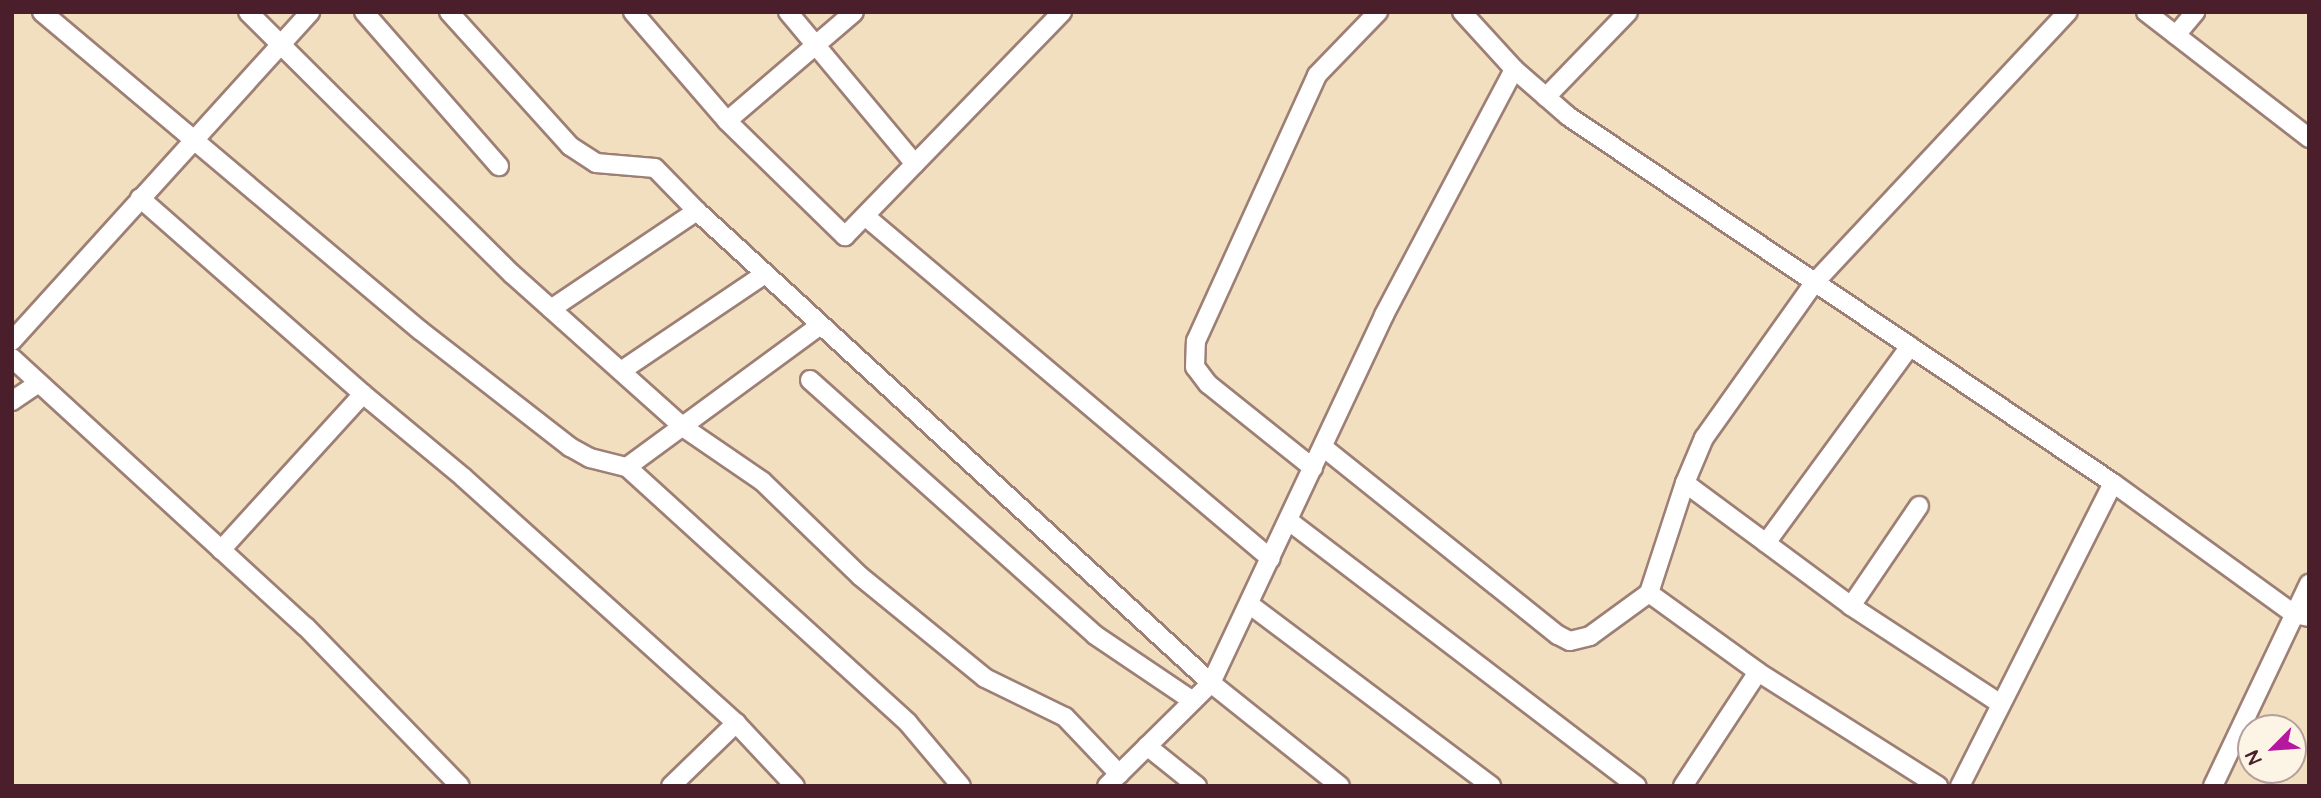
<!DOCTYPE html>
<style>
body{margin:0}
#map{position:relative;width:2321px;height:798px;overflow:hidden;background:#f1dfbf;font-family:"Architects Daughter",sans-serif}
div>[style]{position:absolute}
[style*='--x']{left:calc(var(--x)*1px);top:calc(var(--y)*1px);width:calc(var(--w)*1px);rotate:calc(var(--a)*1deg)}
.roads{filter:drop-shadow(2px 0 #9e7f75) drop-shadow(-2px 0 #9e7f75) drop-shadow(0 2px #9e7f75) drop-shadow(0 -2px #9e7f75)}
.street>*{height:18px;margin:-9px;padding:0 9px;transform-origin:9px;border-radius:9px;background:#fff}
span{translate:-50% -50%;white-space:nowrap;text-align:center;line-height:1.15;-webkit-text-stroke:5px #fcf5e5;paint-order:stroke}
.frame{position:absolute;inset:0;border:14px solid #4a1f2b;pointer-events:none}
.north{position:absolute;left:2237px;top:714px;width:70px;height:70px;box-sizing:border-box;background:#fcf5e5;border:2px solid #b59f9b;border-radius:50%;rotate:245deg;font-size:19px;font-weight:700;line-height:28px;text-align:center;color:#4a1f2b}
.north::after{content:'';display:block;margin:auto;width:24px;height:32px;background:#b5179e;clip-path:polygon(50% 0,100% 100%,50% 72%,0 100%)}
</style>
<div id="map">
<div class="roads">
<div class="street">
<div style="--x:42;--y:12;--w:495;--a:40.1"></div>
<div style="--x:421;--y:331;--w:189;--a:37.9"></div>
<div style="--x:570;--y:447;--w:23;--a:29"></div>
<div style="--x:590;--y:458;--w:38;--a:14"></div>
<div style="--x:627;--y:467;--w:380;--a:42.3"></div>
<div style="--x:908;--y:723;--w:82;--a:49.9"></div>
<div style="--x:248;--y:12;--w:372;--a:44.8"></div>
<div style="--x:512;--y:274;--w:229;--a:41.8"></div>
<div style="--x:683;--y:427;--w:96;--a:34.4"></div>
<div style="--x:762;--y:481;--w:136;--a:44.1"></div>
<div style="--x:860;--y:576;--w:161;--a:39.2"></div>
<div style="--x:985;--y:678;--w:89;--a:26"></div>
<div style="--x:1065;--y:717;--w:79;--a:46.5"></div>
<div style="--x:364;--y:12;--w:205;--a:48.8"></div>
<div style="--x:449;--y:12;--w:181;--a:47.9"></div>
<div style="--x:570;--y:146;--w:31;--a:33"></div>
<div style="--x:596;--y:163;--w:59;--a:4.8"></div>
<div style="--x:655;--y:168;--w:60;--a:45.7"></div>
<div style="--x:697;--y:211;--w:698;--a:42.56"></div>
<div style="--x:1211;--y:683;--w:165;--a:38.6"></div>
<div style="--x:633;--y:12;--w:144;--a:49.2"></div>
<div style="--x:727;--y:121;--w:165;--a:44.3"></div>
<div style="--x:845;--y:236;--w:312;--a:-45.9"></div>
<div style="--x:788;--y:12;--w:198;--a:50.1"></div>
<div style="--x:1462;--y:12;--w:77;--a:47.6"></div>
<div style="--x:1514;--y:69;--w:72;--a:41"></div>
<div style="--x:1568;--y:116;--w:657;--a:33.96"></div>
<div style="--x:2113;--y:483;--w:223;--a:35.9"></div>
<div style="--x:2294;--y:614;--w:15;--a:11"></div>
<div style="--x:2146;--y:12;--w:206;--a:37.7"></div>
<div style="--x:2176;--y:35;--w:30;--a:-50"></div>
<div style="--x:1546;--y:97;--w:118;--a:-46"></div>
<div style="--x:727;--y:121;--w:167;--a:-40.6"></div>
<div style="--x:140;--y:198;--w:297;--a:41.3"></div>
<div style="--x:363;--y:394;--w:131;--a:39.7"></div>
<div style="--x:464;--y:478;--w:366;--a:42"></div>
<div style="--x:736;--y:723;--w:86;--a:46.9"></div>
<div style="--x:865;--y:216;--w:531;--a:40.19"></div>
<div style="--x:551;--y:309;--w:176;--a:-33.9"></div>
<div style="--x:12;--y:341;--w:444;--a:-47.8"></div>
<div style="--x:12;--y:358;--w:398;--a:42.5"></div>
<div style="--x:306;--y:627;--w:221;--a:45.9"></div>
<div style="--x:621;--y:371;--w:174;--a:-34"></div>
<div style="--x:810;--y:380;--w:382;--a:41.8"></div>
<div style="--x:1095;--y:635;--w:118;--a:34"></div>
<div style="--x:12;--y:401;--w:32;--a:-34"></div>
<div style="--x:1323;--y:447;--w:301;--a:38.7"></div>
<div style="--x:1558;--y:635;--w:13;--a:27"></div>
<div style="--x:1570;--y:641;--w:21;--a:-14"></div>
<div style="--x:1590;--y:636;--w:73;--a:-36.1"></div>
<div style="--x:1649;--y:593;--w:116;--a:-71.9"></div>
<div style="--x:1685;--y:483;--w:49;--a:-67.1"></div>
<div style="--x:1704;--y:438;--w:191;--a:-54.6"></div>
<div style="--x:1815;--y:282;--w:370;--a:-46.9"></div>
<div style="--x:627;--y:467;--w:240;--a:-36.3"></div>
<div style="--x:1313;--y:468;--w:134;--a:-141.3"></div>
<div style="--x:1208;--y:384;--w:21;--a:-127"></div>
<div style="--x:1195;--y:367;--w:26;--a:-88"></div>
<div style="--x:1196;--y:341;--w:292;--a:-65.5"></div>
<div style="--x:1317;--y:75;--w:88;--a:-45.9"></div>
<div style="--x:1685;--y:483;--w:207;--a:36.5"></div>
<div style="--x:1851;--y:606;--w:179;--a:33.2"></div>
<div style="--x:1289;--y:521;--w:437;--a:37.3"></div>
<div style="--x:1766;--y:543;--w:244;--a:-53.8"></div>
<div style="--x:221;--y:550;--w:211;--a:-47.7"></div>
<div style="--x:1649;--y:593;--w:135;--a:35.9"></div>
<div style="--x:1758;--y:672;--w:213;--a:32.3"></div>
<div style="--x:1249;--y:604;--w:303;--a:36.9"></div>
<div style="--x:1851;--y:606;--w:121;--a:-55.8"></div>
<div style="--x:1147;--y:746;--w:64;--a:38.7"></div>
<div style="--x:671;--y:786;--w:91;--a:-44.1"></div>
<div style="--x:1107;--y:786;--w:146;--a:-44.7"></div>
<div style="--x:1211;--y:683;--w:407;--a:-64.8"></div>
<div style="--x:1384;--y:315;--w:278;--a:-62.1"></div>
<div style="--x:1683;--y:786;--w:136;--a:-56.7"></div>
<div style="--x:1960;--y:786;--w:339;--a:-63.2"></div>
<div style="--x:2213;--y:786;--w:224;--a:-64.6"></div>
</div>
</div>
<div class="frame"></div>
<div class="north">N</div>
</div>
